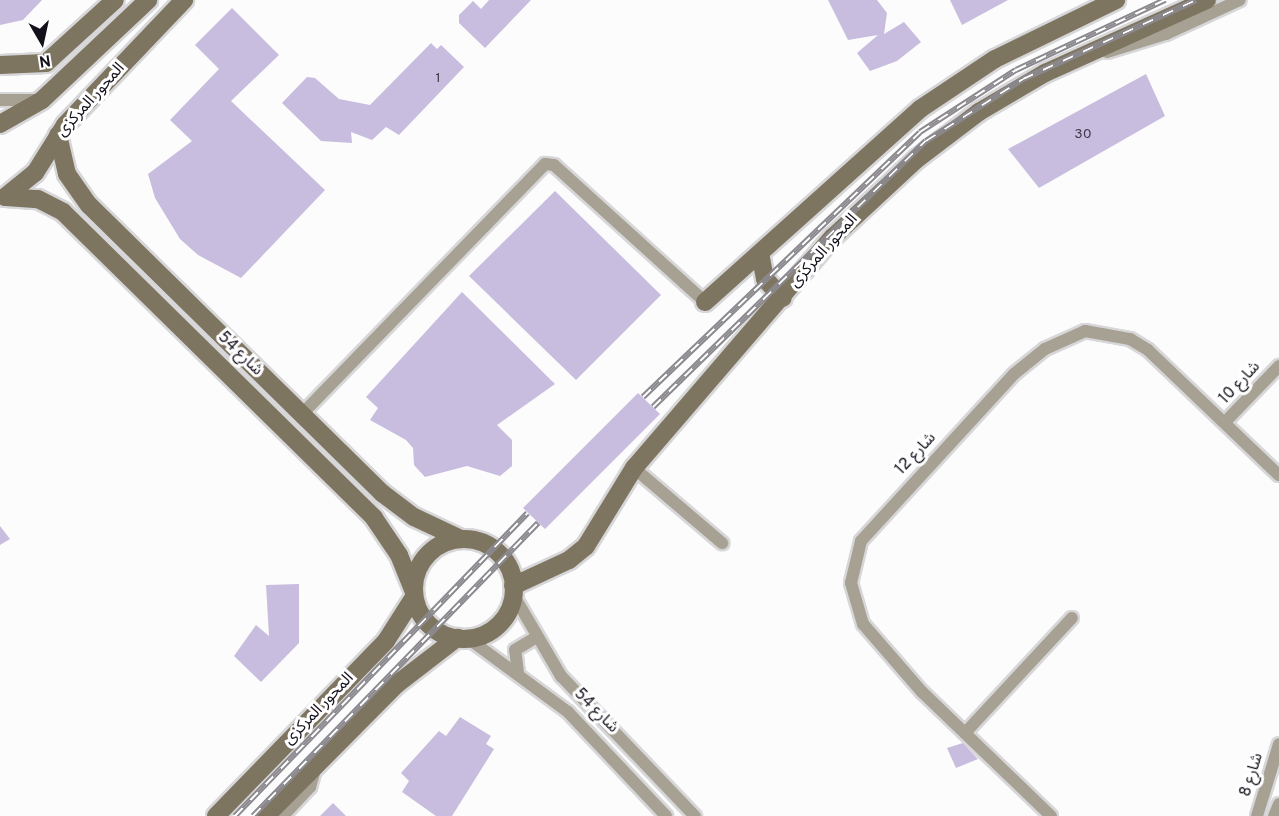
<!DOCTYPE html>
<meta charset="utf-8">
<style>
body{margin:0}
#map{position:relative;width:1279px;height:816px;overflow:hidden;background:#fcfcfc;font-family:Overpass,"Noto Sans Arabic",sans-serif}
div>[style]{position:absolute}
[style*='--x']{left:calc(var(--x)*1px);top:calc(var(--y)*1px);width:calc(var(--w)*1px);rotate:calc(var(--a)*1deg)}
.building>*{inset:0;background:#c8bdde}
.roads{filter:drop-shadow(2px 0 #d7d6d8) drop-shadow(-2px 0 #d7d6d8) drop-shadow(0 2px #d7d6d8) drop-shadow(0 -2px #d7d6d8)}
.street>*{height:12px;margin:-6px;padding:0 6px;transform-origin:6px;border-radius:6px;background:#a7a193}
.secondary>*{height:18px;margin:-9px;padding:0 9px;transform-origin:9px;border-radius:9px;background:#7e7561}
.secondary>.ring{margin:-9px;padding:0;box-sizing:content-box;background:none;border:18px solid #7e7561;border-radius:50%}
.rail>*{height:6px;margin-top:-3px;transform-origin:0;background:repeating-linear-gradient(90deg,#fff 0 11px,#8b898e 0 22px);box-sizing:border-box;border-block:2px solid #8b898e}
span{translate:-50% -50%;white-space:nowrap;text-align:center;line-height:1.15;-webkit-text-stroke:6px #fff;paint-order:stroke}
.number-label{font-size:14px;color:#413b4c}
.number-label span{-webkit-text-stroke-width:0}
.street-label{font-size:16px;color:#14101b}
.north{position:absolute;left:12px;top:12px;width:60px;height:60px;-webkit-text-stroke:4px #fff;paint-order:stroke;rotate:171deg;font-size:16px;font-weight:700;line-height:24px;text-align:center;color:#14101b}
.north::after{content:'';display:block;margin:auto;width:21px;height:27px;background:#14101b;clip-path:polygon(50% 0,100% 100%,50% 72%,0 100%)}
</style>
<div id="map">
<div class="building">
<div style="clip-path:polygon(0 0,42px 0,23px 20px,0 25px)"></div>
<div style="clip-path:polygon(489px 0,531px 0,485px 48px,459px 23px,459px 15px,473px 1px,481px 9px)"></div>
<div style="clip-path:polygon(828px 0,877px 0,887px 13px,884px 34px,904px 22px,921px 42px,897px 61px,870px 71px,857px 53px,878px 35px,848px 40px)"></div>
<div style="clip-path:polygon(950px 0,1008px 0,962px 25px)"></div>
<div style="clip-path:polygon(232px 8px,279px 55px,231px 101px,325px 190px,241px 278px,198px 255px,180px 239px,155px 198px,148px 174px,192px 141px,170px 120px,219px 69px,195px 45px)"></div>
<div style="clip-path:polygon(431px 43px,437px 49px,441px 45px,464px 67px,399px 135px,386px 127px,372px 140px,351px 132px,352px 143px,321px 141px,282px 103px,307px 77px,315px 78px,339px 99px,370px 105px)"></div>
<div style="clip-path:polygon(1146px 74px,1165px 116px,1039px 188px,1008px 149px)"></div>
<div style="clip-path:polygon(555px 191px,661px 295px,576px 380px,469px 276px)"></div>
<div style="clip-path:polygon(462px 292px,555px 384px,497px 425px,512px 440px,512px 466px,500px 476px,467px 466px,425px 477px,414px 465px,413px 448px,406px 440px,370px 420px,378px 408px,366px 397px)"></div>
<div style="clip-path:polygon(638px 393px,660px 414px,545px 529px,523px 508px)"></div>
<div style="clip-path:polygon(0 526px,10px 539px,0 545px)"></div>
<div style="clip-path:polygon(299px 584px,299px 643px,261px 682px,234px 656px,256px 625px,269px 636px,266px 585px)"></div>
<div style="clip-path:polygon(460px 717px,491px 736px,486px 744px,494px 749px,452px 816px,436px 816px,402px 792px,409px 781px,401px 773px,439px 731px,446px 736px)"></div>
<div style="clip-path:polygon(963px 743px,978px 759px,956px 768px,947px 748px)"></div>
<div style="clip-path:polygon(333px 803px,346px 816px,320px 816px)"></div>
</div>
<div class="roads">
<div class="street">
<div style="--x:1107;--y:52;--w:62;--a:-17"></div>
<div style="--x:1166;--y:34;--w:81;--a:-24.7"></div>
<div style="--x:0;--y:100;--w:38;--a:0"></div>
<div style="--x:302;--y:414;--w:349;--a:-45.8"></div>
<div style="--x:545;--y:164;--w:9;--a:6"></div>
<div style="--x:554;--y:165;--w:204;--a:42.2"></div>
<div style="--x:1225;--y:422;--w:78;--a:-46"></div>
<div style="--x:634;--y:468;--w:116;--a:40.4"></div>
<div style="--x:514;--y:596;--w:93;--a:59.6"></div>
<div style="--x:561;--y:676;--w:194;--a:46.3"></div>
<div style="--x:469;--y:639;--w:123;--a:36.4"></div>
<div style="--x:568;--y:712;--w:143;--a:46.7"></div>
<div style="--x:518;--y:673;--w:23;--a:-97"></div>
<div style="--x:515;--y:650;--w:23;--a:-31"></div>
<div style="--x:965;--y:733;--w:157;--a:-47.1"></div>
<div style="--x:283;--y:816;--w:40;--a:-47"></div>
<div style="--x:310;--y:787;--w:22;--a:-74"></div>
<div style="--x:1051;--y:816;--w:179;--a:-136.1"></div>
<div style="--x:922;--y:692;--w:90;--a:-130.9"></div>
<div style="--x:863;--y:624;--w:43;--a:-106.3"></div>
<div style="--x:851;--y:583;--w:43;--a:-76.6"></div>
<div style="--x:861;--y:541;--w:226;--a:-47.5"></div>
<div style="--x:1014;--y:374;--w:40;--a:-39"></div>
<div style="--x:1045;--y:349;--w:44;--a:-24.2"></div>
<div style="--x:1085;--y:331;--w:46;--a:10.1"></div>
<div style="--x:1130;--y:339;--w:21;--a:31"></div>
<div style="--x:1148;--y:350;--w:181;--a:43.7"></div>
<div style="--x:1257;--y:816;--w:75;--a:-73"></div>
<div style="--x:1274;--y:816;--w:13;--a:-67"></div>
</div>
<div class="secondary">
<div style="--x:0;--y:65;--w:46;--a:-2.5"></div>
<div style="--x:46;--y:63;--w:93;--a:-42.4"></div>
<div style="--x:0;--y:124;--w:48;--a:-29.7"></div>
<div style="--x:42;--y:100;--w:146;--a:-43.3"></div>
<div style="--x:58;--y:135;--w:40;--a:77"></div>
<div style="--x:67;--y:174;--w:38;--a:55"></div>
<div style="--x:89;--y:205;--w:411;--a:44.5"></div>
<div style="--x:382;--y:493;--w:40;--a:37"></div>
<div style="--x:414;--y:517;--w:52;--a:25.1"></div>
<div style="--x:5;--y:197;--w:38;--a:-39"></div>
<div style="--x:35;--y:173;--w:57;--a:-58"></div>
<div style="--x:65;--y:125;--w:173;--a:-46.4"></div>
<div style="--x:6;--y:197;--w:32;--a:4"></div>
<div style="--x:38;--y:199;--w:28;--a:27"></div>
<div style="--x:63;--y:212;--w:436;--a:44.5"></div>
<div style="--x:374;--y:518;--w:45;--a:56"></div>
<div style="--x:399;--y:555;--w:40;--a:68"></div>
<div style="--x:760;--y:253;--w:26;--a:79"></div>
<div style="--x:765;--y:279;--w:26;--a:47"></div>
<div style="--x:705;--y:302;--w:289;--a:-41.9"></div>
<div style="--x:920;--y:109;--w:90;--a:-33.7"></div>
<div style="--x:995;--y:59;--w:135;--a:-26"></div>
<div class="ring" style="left:414px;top:539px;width:82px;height:82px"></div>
<div style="--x:513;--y:586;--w:62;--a:-24.9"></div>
<div style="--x:569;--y:560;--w:22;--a:-39"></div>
<div style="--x:586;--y:546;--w:92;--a:-58.4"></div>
<div style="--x:634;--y:468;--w:305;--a:-49.3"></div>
<div style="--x:833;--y:237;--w:115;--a:-42.9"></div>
<div style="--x:917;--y:159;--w:78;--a:-37.2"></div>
<div style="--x:979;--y:112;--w:77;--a:-30.6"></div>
<div style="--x:1045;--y:73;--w:178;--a:-24.3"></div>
<div style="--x:216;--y:816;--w:244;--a:-45.8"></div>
<div style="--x:386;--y:641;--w:52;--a:-57.5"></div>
<div style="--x:266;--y:816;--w:186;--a:-45.2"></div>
<div style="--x:397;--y:684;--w:76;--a:-37.5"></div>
</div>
</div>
<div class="rail">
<div style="--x:643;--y:397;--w:383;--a:-43.7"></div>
<div style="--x:920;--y:132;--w:114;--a:-32.9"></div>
<div style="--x:1016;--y:70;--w:165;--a:-25.2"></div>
<div style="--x:653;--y:407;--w:381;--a:-44.3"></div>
<div style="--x:926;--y:141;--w:115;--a:-32.6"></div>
<div style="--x:1023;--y:79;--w:190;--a:-24.5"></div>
<div style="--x:235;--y:816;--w:421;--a:-46"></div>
<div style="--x:253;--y:816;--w:409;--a:-45.8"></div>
</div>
<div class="number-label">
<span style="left:438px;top:79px">1</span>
<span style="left:1083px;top:135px">30</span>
</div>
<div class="street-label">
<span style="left:91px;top:100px;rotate:-48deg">المحور المركزى</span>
<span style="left:824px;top:251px;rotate:-48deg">المحور المركزى</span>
<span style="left:240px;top:354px;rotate:44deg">شارع 54</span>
<span style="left:1240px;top:383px;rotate:-47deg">شارع 10</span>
<span style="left:916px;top:454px;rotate:-47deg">شارع 12</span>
<span style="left:319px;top:709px;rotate:-46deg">المحور المركزى</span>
<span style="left:596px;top:711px;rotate:45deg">شارع 54</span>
<span style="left:1252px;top:775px;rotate:-73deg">شارع 8</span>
</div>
<div class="north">N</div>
</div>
